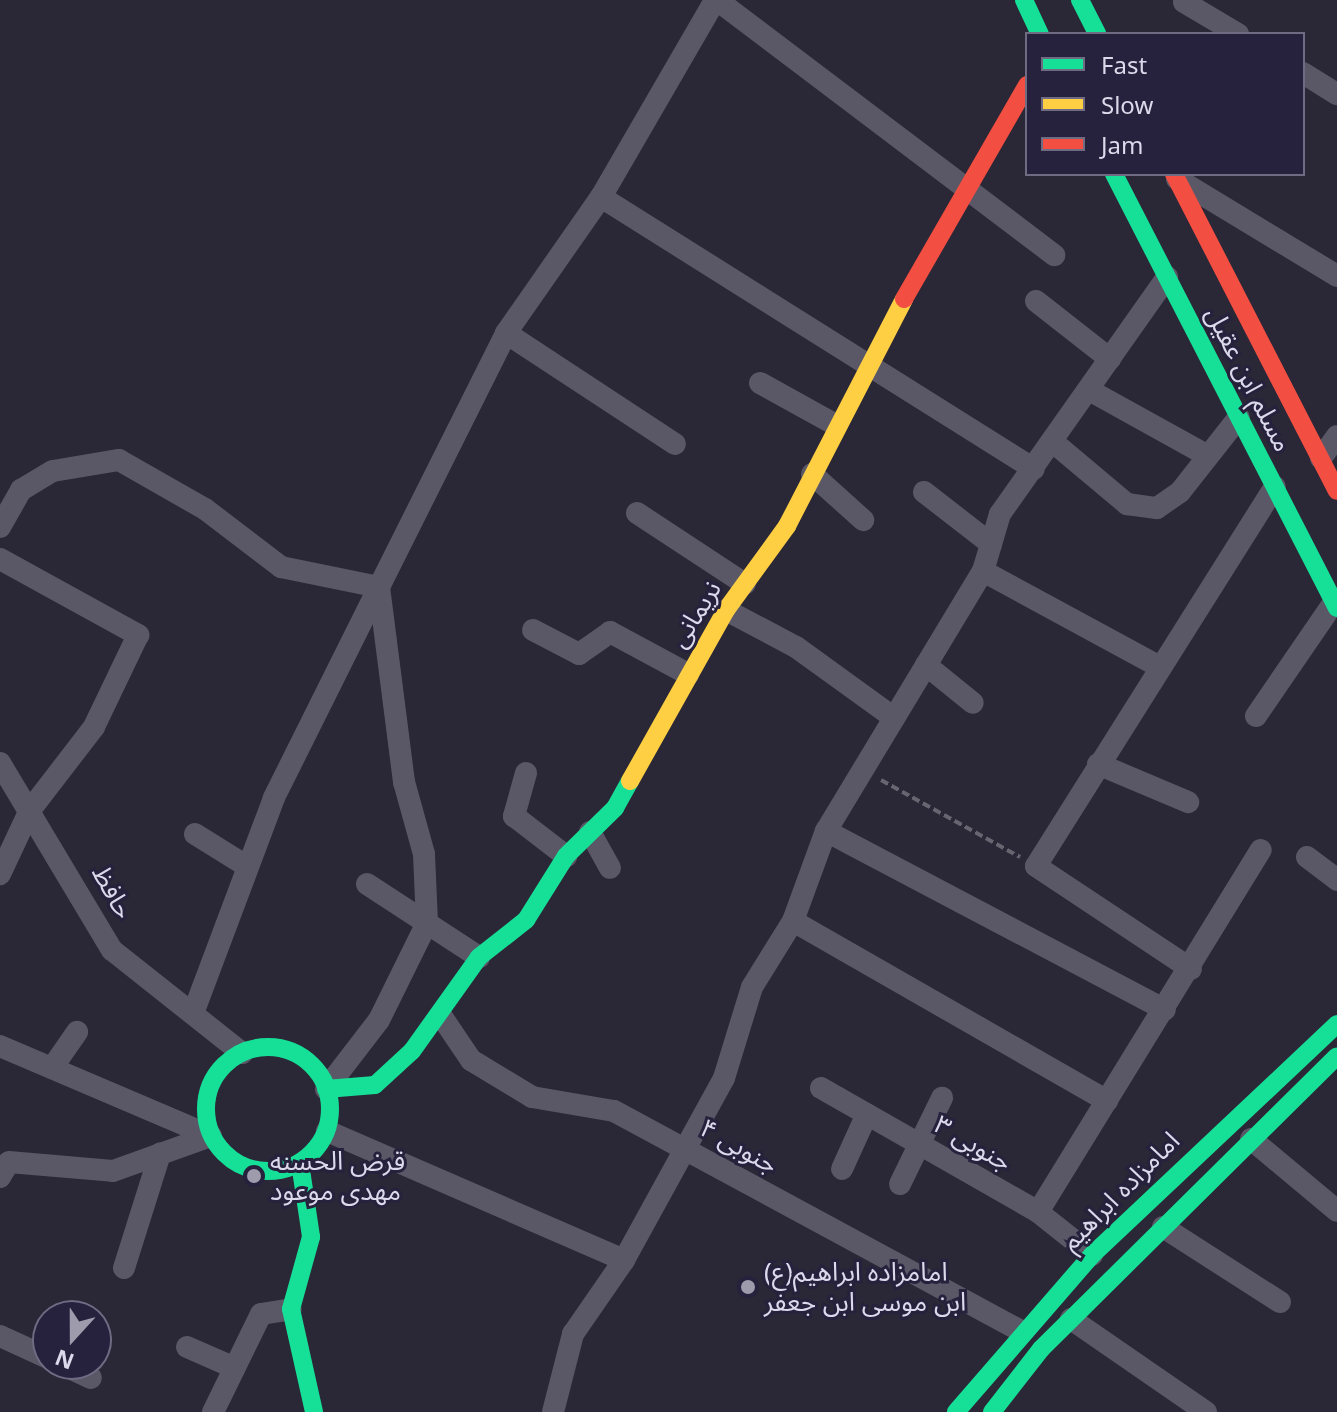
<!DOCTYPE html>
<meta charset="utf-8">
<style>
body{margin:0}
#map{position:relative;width:1337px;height:1412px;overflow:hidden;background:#2a2736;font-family:"Noto Sans","Noto Sans Arabic",sans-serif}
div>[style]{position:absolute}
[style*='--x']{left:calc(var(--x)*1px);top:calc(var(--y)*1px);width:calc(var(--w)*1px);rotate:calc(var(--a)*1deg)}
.path>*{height:4px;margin-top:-2px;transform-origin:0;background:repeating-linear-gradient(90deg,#666570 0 8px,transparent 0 12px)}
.street>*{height:22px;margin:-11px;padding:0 11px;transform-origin:11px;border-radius:11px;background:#5a5866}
.fast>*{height:18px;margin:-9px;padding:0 9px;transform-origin:9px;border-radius:9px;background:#16e098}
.fast>.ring{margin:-9px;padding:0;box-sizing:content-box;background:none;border:18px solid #16e098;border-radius:50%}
.slow>*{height:18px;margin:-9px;padding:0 9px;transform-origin:9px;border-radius:9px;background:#ffcf43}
.jam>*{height:18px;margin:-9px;padding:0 9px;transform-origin:9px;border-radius:9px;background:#f24e42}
.dots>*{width:22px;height:22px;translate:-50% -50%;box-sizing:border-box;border:4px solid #26213c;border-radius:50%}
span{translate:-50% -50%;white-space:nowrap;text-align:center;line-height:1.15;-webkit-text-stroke:6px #26213c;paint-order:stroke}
.street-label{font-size:26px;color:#dbd9eb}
.poi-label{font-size:26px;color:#dbd9eb}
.left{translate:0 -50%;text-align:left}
.legend{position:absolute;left:1025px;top:32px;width:280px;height:144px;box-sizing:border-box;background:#26213c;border:2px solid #6e6b82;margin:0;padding:10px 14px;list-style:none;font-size:24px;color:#dbd9eb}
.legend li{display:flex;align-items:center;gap:16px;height:40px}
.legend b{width:40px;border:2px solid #6e6b82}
.north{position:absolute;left:32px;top:1300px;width:80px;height:80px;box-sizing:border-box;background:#26213c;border:2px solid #6e6b82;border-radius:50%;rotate:201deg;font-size:22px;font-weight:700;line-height:32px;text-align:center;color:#dbd9eb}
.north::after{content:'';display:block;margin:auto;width:28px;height:36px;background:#9d9bac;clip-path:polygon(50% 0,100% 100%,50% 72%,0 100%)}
</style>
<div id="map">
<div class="path">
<div style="--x:881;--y:780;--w:159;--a:29"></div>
</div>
<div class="street">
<div style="--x:717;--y:0;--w:423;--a:37.1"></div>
<div style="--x:1184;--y:2;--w:63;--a:30.7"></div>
<div style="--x:1303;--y:73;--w:40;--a:32"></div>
<div style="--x:1177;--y:179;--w:187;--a:31.2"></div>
<div style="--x:601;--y:197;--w:511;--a:32.14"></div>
<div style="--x:1036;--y:301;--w:94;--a:38.1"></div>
<div style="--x:506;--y:333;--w:202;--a:33.3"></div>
<div style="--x:760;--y:383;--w:87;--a:28.9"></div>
<div style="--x:1089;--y:390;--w:136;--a:29"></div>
<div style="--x:1053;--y:442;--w:97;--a:40"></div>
<div style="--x:1127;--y:504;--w:30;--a:8"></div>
<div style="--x:1157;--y:508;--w:28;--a:-35"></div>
<div style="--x:1180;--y:492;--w:95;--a:-51.8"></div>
<div style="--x:1321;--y:458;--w:27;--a:-54"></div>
<div style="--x:812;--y:474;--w:69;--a:42"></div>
<div style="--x:924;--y:492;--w:85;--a:37.8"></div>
<div style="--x:637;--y:513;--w:129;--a:33.3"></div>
<div style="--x:0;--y:527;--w:43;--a:-60.4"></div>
<div style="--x:21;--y:490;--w:37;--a:-31"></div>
<div style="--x:53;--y:471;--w:67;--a:-9.5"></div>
<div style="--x:119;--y:460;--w:99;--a:29.7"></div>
<div style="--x:205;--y:509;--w:96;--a:37.3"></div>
<div style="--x:281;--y:567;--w:100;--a:11.5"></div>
<div style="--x:379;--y:587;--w:236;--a:116.5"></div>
<div style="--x:274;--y:798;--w:228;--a:110.6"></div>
<div style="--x:0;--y:559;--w:158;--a:28.8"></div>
<div style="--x:138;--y:635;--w:102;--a:115.6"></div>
<div style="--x:94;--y:727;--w:105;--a:127.6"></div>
<div style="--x:30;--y:810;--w:71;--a:115.1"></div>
<div style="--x:726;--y:610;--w:79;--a:27.9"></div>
<div style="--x:796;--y:647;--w:121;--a:35.9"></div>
<div style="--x:533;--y:630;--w:52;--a:27.6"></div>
<div style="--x:579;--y:654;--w:38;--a:-35"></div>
<div style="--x:610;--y:632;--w:89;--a:28.3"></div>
<div style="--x:926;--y:665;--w:60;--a:39"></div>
<div style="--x:1158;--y:666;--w:199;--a:-151.5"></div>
<div style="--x:983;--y:571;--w:59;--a:-73.4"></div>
<div style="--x:1000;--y:514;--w:290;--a:-54.8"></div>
<div style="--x:1256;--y:716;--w:138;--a:-55.6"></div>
<div style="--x:0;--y:763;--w:218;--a:59.1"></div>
<div style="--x:112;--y:950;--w:166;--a:38.4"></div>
<div style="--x:1098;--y:764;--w:98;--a:22.9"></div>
<div style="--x:526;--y:773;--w:45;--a:105.6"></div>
<div style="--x:514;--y:816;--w:66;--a:37.6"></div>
<div style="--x:826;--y:831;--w:383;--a:27.8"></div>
<div style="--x:590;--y:832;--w:41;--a:60.9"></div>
<div style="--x:195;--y:834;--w:62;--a:31.9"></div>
<div style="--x:1307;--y:857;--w:38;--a:37"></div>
<div style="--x:367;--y:884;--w:134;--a:33.1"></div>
<div style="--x:793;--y:921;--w:362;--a:29.8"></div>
<div style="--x:1191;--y:969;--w:186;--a:-146.4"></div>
<div style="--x:1036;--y:866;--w:448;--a:-57.8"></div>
<div style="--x:442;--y:1017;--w:52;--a:56"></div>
<div style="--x:471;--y:1060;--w:71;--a:31.2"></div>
<div style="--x:532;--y:1097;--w:83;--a:9.7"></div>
<div style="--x:614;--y:1111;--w:460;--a:28.4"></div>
<div style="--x:0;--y:1046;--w:229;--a:23.1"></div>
<div style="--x:52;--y:1068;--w:44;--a:-55.2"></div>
<div style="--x:821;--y:1088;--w:250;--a:29.7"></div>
<div style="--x:1038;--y:1212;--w:69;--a:38.5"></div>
<div style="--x:326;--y:1089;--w:87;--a:-52.5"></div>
<div style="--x:379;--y:1020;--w:108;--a:-63.7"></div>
<div style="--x:427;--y:923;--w:69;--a:-92.5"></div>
<div style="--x:424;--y:854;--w:75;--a:-105.5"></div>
<div style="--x:404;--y:782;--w:197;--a:-97.3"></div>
<div style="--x:379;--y:587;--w:284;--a:-63.4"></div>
<div style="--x:506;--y:333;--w:166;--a:-55.1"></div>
<div style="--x:601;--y:197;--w:228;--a:-59.9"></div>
<div style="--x:327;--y:1131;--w:324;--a:23.5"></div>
<div style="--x:1251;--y:1139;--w:112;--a:39.9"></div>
<div style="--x:842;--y:1169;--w:60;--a:-65.6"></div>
<div style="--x:0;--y:1177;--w:17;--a:-59"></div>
<div style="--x:9;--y:1162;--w:104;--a:4.9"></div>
<div style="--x:113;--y:1171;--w:104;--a:-19.7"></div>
<div style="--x:900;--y:1184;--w:96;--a:-64"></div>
<div style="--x:1038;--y:1212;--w:425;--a:-58.4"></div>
<div style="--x:1163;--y:1227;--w:139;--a:32.7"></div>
<div style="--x:124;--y:1268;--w:120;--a:-72.5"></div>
<div style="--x:1071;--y:1319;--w:164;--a:34.6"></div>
<div style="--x:0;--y:1336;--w:53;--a:24.6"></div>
<div style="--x:187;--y:1347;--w:52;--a:23.6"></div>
<div style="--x:61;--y:1364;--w:33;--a:25"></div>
<div style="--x:213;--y:1412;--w:109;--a:-63.9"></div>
<div style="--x:261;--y:1314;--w:30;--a:-9"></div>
<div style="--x:553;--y:1412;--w:81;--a:-75.6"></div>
<div style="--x:573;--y:1334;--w:90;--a:-55.4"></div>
<div style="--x:624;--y:1260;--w:208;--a:-61.2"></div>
<div style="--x:724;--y:1078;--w:95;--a:-72.9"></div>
<div style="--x:752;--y:987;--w:78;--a:-58.2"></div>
<div style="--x:793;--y:921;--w:96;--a:-69.9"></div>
<div style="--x:826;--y:831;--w:304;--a:-58.9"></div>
</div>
<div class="fast">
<div style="--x:1024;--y:0;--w:38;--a:65"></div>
<div style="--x:1080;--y:0;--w:38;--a:63"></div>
<div style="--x:1114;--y:174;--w:488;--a:62.8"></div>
<div class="ring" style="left:206px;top:1047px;width:106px;height:106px"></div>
<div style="--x:326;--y:1089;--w:49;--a:-4.7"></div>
<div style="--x:375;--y:1085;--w:50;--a:-42.6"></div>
<div style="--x:412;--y:1051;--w:115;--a:-54.5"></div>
<div style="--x:479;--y:957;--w:60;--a:-38.2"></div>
<div style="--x:526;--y:920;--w:75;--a:-58"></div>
<div style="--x:566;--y:856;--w:69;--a:-44.4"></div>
<div style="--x:615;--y:808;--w:31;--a:-61"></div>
<div style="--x:300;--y:1163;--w:75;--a:81.5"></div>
<div style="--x:311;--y:1237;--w:75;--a:105.5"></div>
<div style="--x:291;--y:1309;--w:106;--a:77.4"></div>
<div style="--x:956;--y:1412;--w:208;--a:-49.1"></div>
<div style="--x:1092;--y:1255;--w:337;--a:-43.3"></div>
<div style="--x:992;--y:1412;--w:80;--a:-52.1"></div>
<div style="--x:1041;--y:1349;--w:416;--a:-44.7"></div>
</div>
<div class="slow">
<div style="--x:630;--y:781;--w:196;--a:-60.7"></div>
<div style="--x:726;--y:610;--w:104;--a:-54"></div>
<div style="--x:787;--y:526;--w:255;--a:-62.7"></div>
</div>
<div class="jam">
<div style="--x:1174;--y:174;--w:356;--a:62.8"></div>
<div style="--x:904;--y:299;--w:247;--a:-60.1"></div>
</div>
<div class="dots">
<div style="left:254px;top:1176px;background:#9d9bac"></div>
<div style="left:748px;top:1287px;background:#9d9bac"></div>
</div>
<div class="street-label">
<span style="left:1249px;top:379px;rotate:63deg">مسلم ابن عقیل</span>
<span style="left:695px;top:614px;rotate:-58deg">نریمانی</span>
<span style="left:113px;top:892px;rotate:61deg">حافظ</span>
<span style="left:973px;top:1143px;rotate:30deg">۳ جنوبی</span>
<span style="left:739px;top:1146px;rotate:29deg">۴ جنوبی</span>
<span style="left:1120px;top:1191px;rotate:-45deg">امامزاده ابراهیم</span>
</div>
<div class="poi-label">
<span class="left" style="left:270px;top:1176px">قرض الحسنه<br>مهدی موعود</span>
<span class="left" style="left:764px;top:1287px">(ع)امامزاده ابراهیم<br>ابن موسی ابن جعفر</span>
</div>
<ul class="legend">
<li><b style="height:10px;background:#16e098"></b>Fast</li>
<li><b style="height:10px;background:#ffcf43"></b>Slow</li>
<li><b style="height:10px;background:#f24e42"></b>Jam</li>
</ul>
<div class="north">N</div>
</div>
